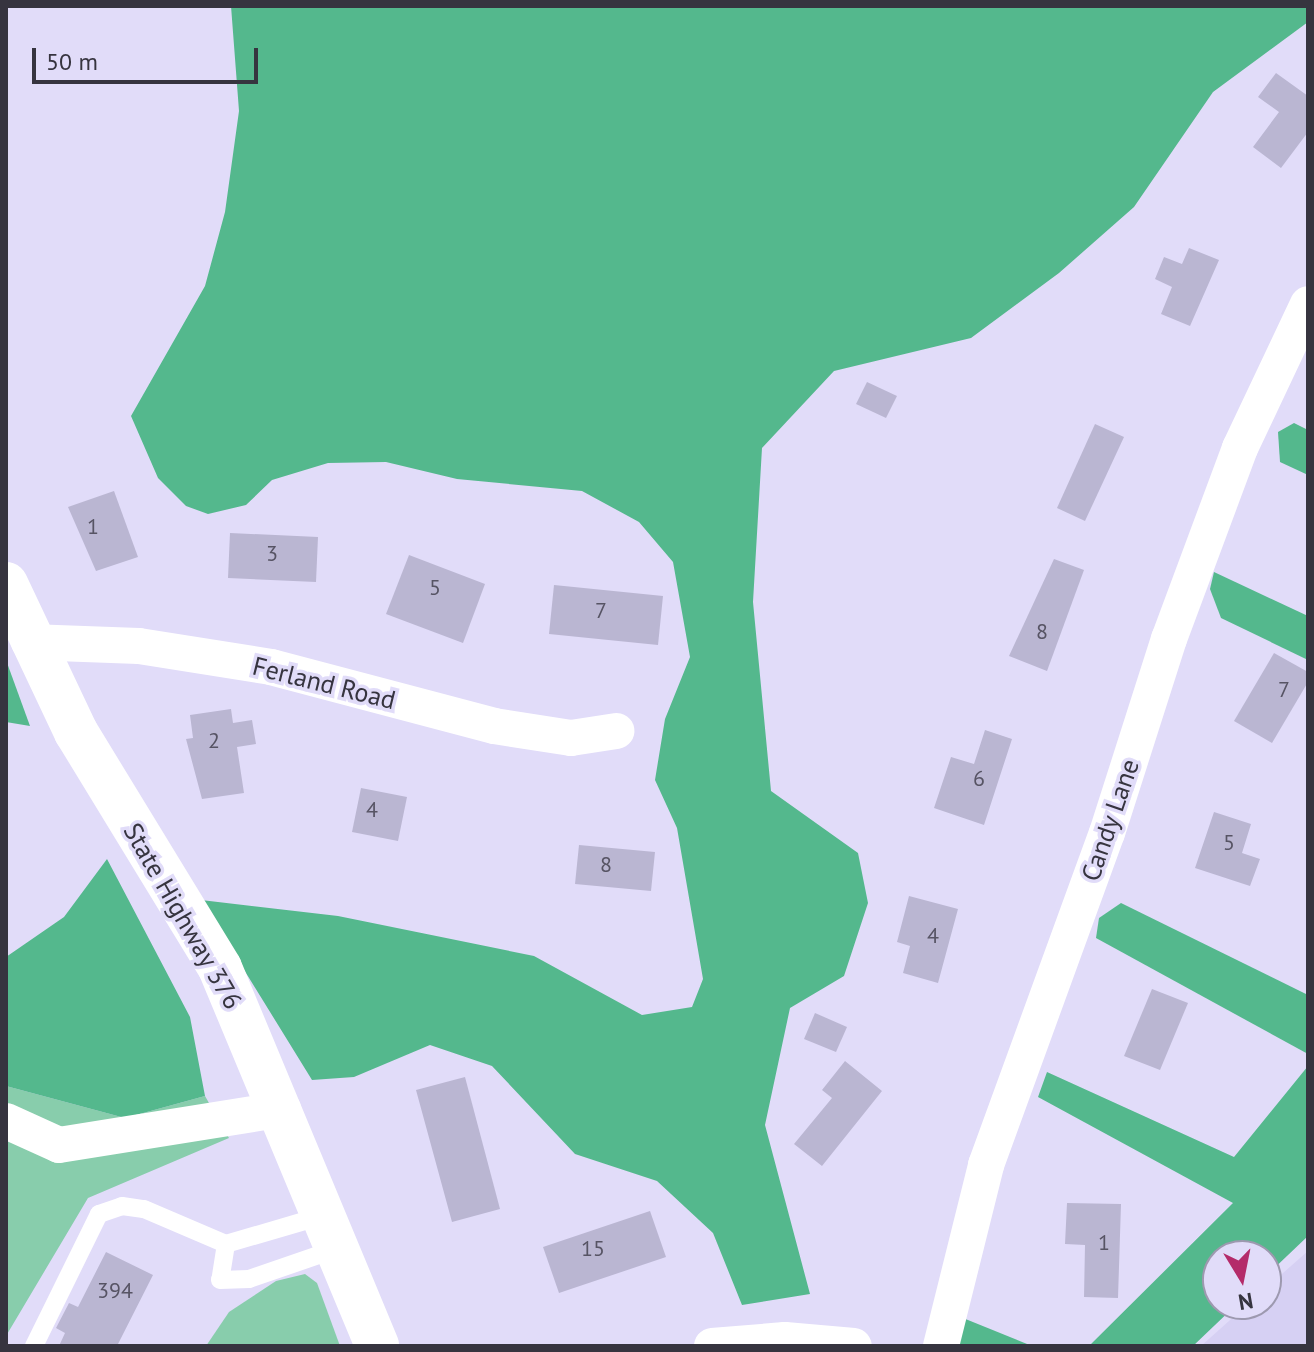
<!DOCTYPE html>
<style>
body{margin:0}
#map{position:relative;width:1314px;height:1352px;overflow:hidden;background:#e1dcf9;font-family:"PT Sans",sans-serif}
div>[style]{position:absolute}
[style*='--x']{left:calc(var(--x)*1px);top:calc(var(--y)*1px);width:calc(var(--w)*1px);rotate:calc(var(--a)*1deg)}
.built>*{inset:0;background:#d6d0f3}
.green>*{inset:0;background:#88cdac}
.forest>*{inset:0;background:#54b88d}
.building>*{inset:0;background:#bab6d2}
.lane>*{height:18px;margin:-9px;padding:0 9px;transform-origin:9px;border-radius:9px;background:#fff}
.street>*{height:36px;margin:-18px;padding:0 18px;transform-origin:18px;border-radius:18px;background:#fff}
.secondary>*{height:44px;margin:-22px;padding:0 22px;transform-origin:22px;border-radius:22px;background:#fff}
span{translate:-50% -50%;white-space:nowrap;text-align:center;line-height:1.15;-webkit-text-stroke:7px #e1dcf9;paint-order:stroke}
.number-label{font-size:22px;color:#575464}
.number-label span{-webkit-text-stroke-width:0}
.street-label{font-size:26px;color:#36343f}
.frame{position:absolute;inset:0;border:8px solid #36343f;pointer-events:none}
.north{position:absolute;left:1202px;top:1240px;width:80px;height:80px;box-sizing:border-box;background:#e1dcf9;border:2px solid #9d99af;border-radius:50%;rotate:170deg;font-size:22px;font-weight:700;line-height:32px;text-align:center;color:#36343f}
.north::after{content:'';display:block;margin:auto;width:28px;height:36px;background:#b42b6a;clip-path:polygon(50% 0,100% 100%,50% 72%,0 100%)}
.scale{position:absolute;left:32px;top:48px;width:226px;height:36px;box-sizing:border-box;border:4px solid #36343f;border-top:0;padding-left:10px;font-size:24px;line-height:28px;white-space:nowrap;color:#36343f;-webkit-text-stroke:6px #e1dcf9;paint-order:stroke}
</style>
<div id="map">
<div class="built">
<div style="clip-path:polygon(1308px 1251px,1308px 1346px,1201px 1346px,1248px 1304px,1266px 1304px,1266px 1288px)"></div>
</div>
<div class="green">
<div style="clip-path:polygon(6px 1086px,125px 1118px,205px 1096px,229px 1138px,88px 1198px,6px 1336px)"></div>
<div style="clip-path:polygon(305px 1274px,317px 1283px,340px 1346px,206px 1346px,229px 1312px,276px 1281px)"></div>
</div>
<div class="forest">
<div style="clip-path:polygon(231px 6px,1308px 6px,1308px 22px,1213px 92px,1134px 207px,1059px 273px,971px 338px,834px 371px,762px 448px,753px 602px,771px 791px,858px 853px,868px 903px,844px 976px,790px 1008px,765px 1125px,810px 1294px,742px 1305px,713px 1233px,657px 1181px,575px 1154px,492px 1066px,430px 1045px,354px 1077px,312px 1080px,201px 900px,338px 916px,534px 956px,642px 1015px,692px 1007px,703px 979px,677px 828px,655px 780px,665px 719px,690px 657px,673px 562px,639px 522px,582px 491px,457px 479px,386px 462px,328px 463px,272px 480px,246px 505px,208px 514px,186px 506px,158px 478px,131px 416px,205px 286px,225px 212px,239px 111px)"></div>
<div style="clip-path:polygon(1294px 423px,1308px 430px,1308px 475px,1280px 462px,1278px 432px)"></div>
<div style="clip-path:polygon(1214px 572px,1308px 616px,1308px 660px,1221px 618px,1210px 589px)"></div>
<div style="clip-path:polygon(6px 660px,30px 726px,6px 722px)"></div>
<div style="clip-path:polygon(107px 859px,190px 1017px,205px 1096px,125px 1118px,6px 1086px,6px 957px,64px 917px)"></div>
<div style="clip-path:polygon(1121px 903px,1308px 995px,1308px 1054px,1096px 938px,1099px 918px)"></div>
<div style="clip-path:polygon(1308px 1066px,1308px 1236px,1266px 1276px,1266px 1256px,1218px 1256px,1218px 1304px,1237px 1304px,1193px 1346px,1089px 1346px,1233px 1203px,1038px 1097px,1047px 1072px,1234px 1157px)"></div>
<div style="clip-path:polygon(963px 1318px,1032px 1346px,954px 1346px)"></div>
</div>
<div class="building">
<div style="clip-path:polygon(1276px 73px,1308px 96px,1308px 132px,1281px 168px,1253px 147px,1279px 112px,1258px 97px)"></div>
<div style="clip-path:polygon(1189px 248px,1219px 260px,1190px 326px,1161px 314px,1172px 287px,1155px 279px,1164px 257px,1182px 264px)"></div>
<div style="clip-path:polygon(867px 382px,897px 396px,886px 418px,856px 404px)"></div>
<div style="clip-path:polygon(1095px 424px,1124px 437px,1085px 521px,1057px 508px)"></div>
<div style="clip-path:polygon(114px 491px,138px 557px,96px 571px,68px 507px)"></div>
<div style="clip-path:polygon(230px 533px,318px 537px,316px 582px,228px 578px)"></div>
<div style="clip-path:polygon(409px 555px,485px 584px,463px 643px,386px 614px)"></div>
<div style="clip-path:polygon(1054px 559px,1084px 570px,1047px 671px,1009px 656px)"></div>
<div style="clip-path:polygon(554px 585px,663px 596px,658px 645px,549px 634px)"></div>
<div style="clip-path:polygon(1274px 653px,1308px 672px,1308px 682px,1272px 743px,1234px 721px)"></div>
<div style="clip-path:polygon(231px 709px,233px 723px,252px 720px,256px 744px,237px 747px,244px 793px,202px 799px,186px 739px,193px 738px,190px 715px)"></div>
<div style="clip-path:polygon(985px 730px,1012px 739px,984px 825px,934px 808px,951px 757px,974px 764px)"></div>
<div style="clip-path:polygon(361px 788px,407px 797px,398px 841px,352px 832px)"></div>
<div style="clip-path:polygon(1214px 812px,1251px 824px,1242px 853px,1260px 859px,1250px 886px,1195px 868px)"></div>
<div style="clip-path:polygon(579px 845px,655px 852px,651px 891px,575px 884px)"></div>
<div style="clip-path:polygon(909px 896px,958px 909px,938px 983px,903px 973px,910px 946px,897px 942px)"></div>
<div style="clip-path:polygon(1152px 989px,1188px 1003px,1160px 1070px,1124px 1056px)"></div>
<div style="clip-path:polygon(815px 1013px,847px 1027px,836px 1052px,804px 1039px)"></div>
<div style="clip-path:polygon(845px 1061px,882px 1091px,822px 1166px,794px 1144px,832px 1098px,822px 1090px)"></div>
<div style="clip-path:polygon(465px 1077px,500px 1209px,452px 1222px,416px 1090px)"></div>
<div style="clip-path:polygon(1067px 1203px,1121px 1204px,1118px 1298px,1084px 1297px,1085px 1245px,1065px 1244px)"></div>
<div style="clip-path:polygon(650px 1211px,666px 1257px,559px 1293px,543px 1247px)"></div>
<div style="clip-path:polygon(106px 1252px,153px 1275px,117px 1346px,59px 1346px,65px 1333px,56px 1328px,69px 1303px,78px 1307px)"></div>
</div>
<div class="lane">
<div style="--x:325;--y:1215;--w:103;--a:163.7"></div>
<div style="--x:226;--y:1244;--w:36;--a:99"></div>
<div style="--x:220;--y:1280;--w:29;--a:-2"></div>
<div style="--x:249;--y:1279;--w:92;--a:-19"></div>
<div style="--x:34;--y:1346;--w:147;--a:-63.8"></div>
<div style="--x:99;--y:1214;--w:24;--a:-19"></div>
<div style="--x:122;--y:1206;--w:22;--a:8"></div>
<div style="--x:144;--y:1209;--w:89;--a:23.1"></div>
</div>
<div class="street">
<div style="--x:29;--y:642;--w:110;--a:2.1"></div>
<div style="--x:139;--y:646;--w:134;--a:9"></div>
<div style="--x:271;--y:667;--w:231;--a:14.8"></div>
<div style="--x:494;--y:726;--w:78;--a:8.9"></div>
<div style="--x:571;--y:738;--w:46;--a:-8.8"></div>
<div style="--x:6;--y:1121;--w:58;--a:24.4"></div>
<div style="--x:59;--y:1145;--w:227;--a:-9.1"></div>
<div style="--x:712;--y:1346;--w:73;--a:-4.7"></div>
<div style="--x:785;--y:1340;--w:69;--a:5"></div>
<div style="--x:941;--y:1346;--w:187;--a:-76"></div>
<div style="--x:986;--y:1165;--w:353;--a:-70"></div>
<div style="--x:1107;--y:833;--w:204;--a:-72.3"></div>
<div style="--x:1169;--y:639;--w:204;--a:-69.6"></div>
<div style="--x:1240;--y:448;--w:159;--a:-64.7"></div>
</div>
<div class="secondary">
<div style="--x:6;--y:584;--w:164;--a:64.7"></div>
<div style="--x:76;--y:732;--w:276;--a:58.6"></div>
<div style="--x:220;--y:968;--w:409;--a:67.4"></div>
</div>
<div class="number-label">
<span style="left:93px;top:527px">1</span>
<span style="left:272px;top:554px">3</span>
<span style="left:435px;top:588px">5</span>
<span style="left:601px;top:611px">7</span>
<span style="left:1042px;top:632px">8</span>
<span style="left:1284px;top:690px">7</span>
<span style="left:214px;top:741px">2</span>
<span style="left:979px;top:779px">6</span>
<span style="left:372px;top:810px">4</span>
<span style="left:1229px;top:843px">5</span>
<span style="left:606px;top:865px">8</span>
<span style="left:933px;top:936px">4</span>
<span style="left:1104px;top:1243px">1</span>
<span style="left:593px;top:1249px">15</span>
<span style="left:115px;top:1291px">394</span>
</div>
<div class="street-label">
<span style="left:324px;top:683px;rotate:14deg">Ferland Road</span>
<span style="left:1110px;top:820px;rotate:-71deg">Candy Lane</span>
<span style="left:183px;top:916px;rotate:60deg">State Highway 376</span>
</div>
<div class="frame"></div>
<div class="north">N</div>
<div class="scale">50 m</div>
</div>
